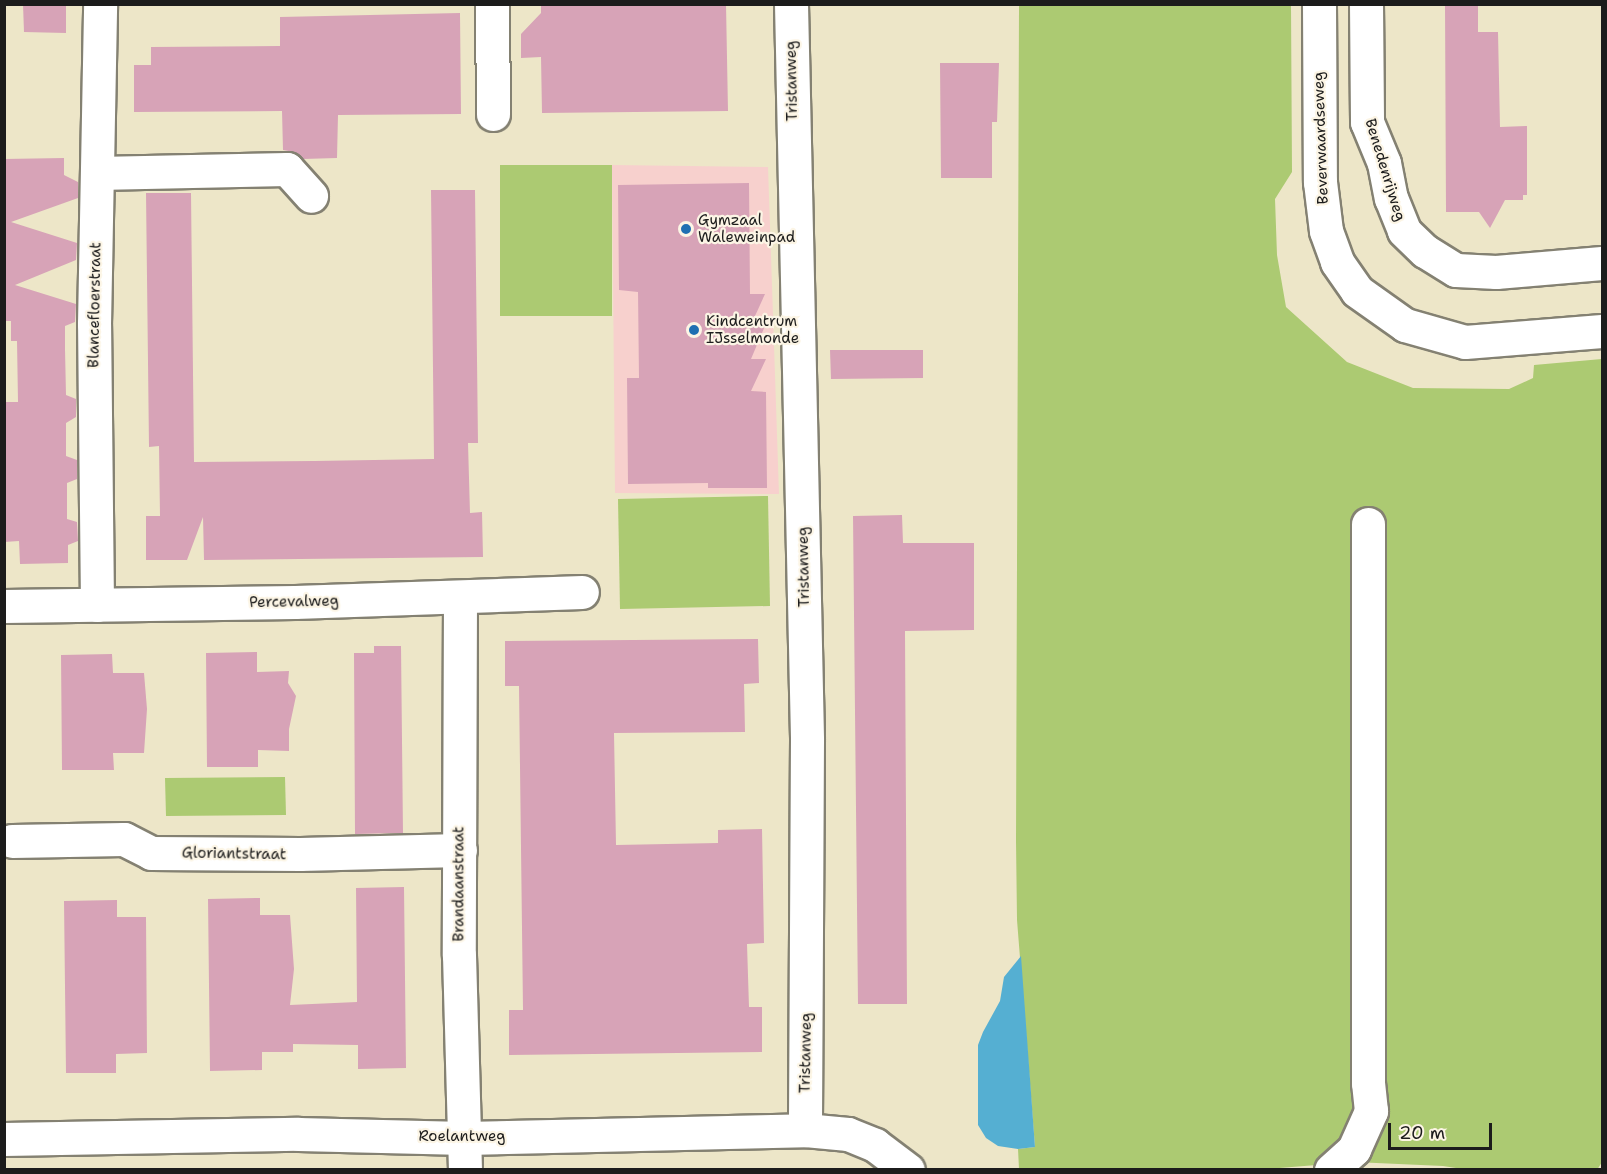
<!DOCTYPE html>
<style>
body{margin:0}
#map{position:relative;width:1607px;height:1174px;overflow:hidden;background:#ede6c8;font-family:"Shantell Sans",sans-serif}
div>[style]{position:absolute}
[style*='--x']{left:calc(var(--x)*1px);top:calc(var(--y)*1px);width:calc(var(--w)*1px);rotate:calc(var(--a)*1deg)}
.built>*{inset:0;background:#f7d0cd}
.green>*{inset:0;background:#acca72}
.water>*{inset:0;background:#55afd2}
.building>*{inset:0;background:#d7a3b7}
.roads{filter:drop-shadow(2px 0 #848172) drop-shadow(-2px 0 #848172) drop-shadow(0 2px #848172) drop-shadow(0 -2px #848172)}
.minor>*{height:33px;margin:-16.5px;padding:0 16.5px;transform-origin:16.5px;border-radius:16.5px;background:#fff}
.dots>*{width:16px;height:16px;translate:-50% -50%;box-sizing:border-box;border:3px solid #fcf5e5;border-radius:50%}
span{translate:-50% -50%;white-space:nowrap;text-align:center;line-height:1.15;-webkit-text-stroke:4.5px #fcf5e5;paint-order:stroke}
.street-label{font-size:15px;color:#1c1c1c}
.poi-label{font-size:15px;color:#1c1c1c}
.left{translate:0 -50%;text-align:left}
.frame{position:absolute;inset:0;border:6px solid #1c1c1c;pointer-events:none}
.scale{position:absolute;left:1388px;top:1123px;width:104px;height:27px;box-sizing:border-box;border:3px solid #1c1c1c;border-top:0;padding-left:8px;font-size:18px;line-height:21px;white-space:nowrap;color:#1c1c1c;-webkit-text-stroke:4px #fcf5e5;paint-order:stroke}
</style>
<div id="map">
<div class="built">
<div style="clip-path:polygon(612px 165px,768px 167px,779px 494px,615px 493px)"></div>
</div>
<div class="green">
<div style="clip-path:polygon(1019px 5px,1291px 5px,1292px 172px,1275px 199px,1277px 255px,1286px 307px,1347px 362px,1413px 388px,1509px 389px,1533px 378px,1534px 365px,1602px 359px,1602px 1162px,1597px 1170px,1469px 1170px,1443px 1166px,1354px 1162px,1256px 1170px,1019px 1169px,1018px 1149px,1035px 1147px,1017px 920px,1016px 841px)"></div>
<div style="clip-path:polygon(500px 165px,612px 165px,612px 316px,500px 316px)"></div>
<div style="clip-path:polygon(768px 496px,770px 606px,620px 609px,618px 499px)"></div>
<div style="clip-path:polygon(285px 777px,286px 815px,166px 816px,165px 778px)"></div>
</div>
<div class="water">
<div style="clip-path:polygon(1021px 956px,1035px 1147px,1018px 1149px,998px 1146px,986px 1138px,978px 1125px,978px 1045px,983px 1032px,1000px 1001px,1004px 977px)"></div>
</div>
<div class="building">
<div style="clip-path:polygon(23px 4px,66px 4px,66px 33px,24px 32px)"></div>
<div style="clip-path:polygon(541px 4px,726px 4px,728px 111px,542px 113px,541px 57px,521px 58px,521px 34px,541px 13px)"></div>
<div style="clip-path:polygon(1445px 4px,1478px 4px,1478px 32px,1498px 32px,1500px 127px,1527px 126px,1527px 195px,1523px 195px,1523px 200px,1505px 200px,1490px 228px,1479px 212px,1446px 212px)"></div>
<div style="clip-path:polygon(460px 13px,461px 114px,338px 115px,337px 158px,303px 159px,294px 152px,283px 150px,282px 111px,134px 112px,134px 65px,151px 65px,151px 47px,280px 46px,280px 17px)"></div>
<div style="clip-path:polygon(940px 63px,999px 63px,997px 122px,992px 122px,992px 178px,941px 178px)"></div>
<div style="clip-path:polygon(64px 158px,64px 175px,78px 182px,78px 198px,11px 222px,77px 243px,76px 260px,15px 285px,76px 304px,75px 322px,65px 326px,65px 349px,66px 395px,76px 399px,76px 417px,66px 423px,66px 456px,77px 460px,77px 479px,67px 483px,67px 519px,77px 522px,78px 541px,68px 545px,68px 563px,20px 564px,19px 541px,4px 542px,4px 402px,18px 402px,17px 341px,11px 341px,11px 321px,4px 321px,4px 159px)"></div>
<div style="clip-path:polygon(749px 183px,750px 294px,765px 294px,750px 327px,765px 326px,751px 359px,766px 359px,751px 391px,766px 392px,767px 488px,708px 488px,708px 483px,628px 484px,627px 378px,639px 378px,638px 292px,619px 290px,618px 185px)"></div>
<div style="clip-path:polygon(431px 190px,475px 190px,478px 443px,468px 443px,470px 513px,482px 512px,483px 557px,204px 560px,203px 517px,187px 560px,146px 560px,146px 516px,160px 516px,159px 446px,149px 447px,146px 193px,191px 193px,194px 462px,314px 461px,434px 459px)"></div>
<div style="clip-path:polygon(830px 350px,923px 350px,923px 378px,831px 379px)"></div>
<div style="clip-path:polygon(902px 515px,903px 543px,974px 543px,974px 630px,905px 631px,907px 1004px,858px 1004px,853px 516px)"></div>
<div style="clip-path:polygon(758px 639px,759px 683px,744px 684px,745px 732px,614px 733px,616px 845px,718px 843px,718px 830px,762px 829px,764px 943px,747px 944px,749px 1007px,762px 1007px,762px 1052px,509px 1055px,509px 1010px,523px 1010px,519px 686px,505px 686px,505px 641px)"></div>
<div style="clip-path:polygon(374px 646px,401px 646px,403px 833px,355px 834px,354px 653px,374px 653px)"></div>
<div style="clip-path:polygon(257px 652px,257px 672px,289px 671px,288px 683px,296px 696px,289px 729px,289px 751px,258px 750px,258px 767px,207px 767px,206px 653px)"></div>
<div style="clip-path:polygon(112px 654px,113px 673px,144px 673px,147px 709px,144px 753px,113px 753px,114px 770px,62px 770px,61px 655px)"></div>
<div style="clip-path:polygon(404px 887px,406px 1068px,358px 1069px,358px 1045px,293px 1044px,293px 1052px,262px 1052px,262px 1070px,210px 1071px,208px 899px,260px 898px,260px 915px,290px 915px,294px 969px,290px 1005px,357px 1002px,356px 888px)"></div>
<div style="clip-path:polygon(117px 900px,117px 917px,146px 917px,147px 1053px,116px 1054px,116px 1073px,66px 1073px,64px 901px)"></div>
</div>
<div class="roads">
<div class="minor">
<div style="--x:492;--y:4;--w:110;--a:89.5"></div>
<div style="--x:791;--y:4;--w:736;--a:88.75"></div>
<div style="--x:807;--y:740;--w:390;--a:90.3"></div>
<div style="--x:1319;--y:4;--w:178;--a:89.7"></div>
<div style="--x:1320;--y:182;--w:49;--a:83"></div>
<div style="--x:1326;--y:231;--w:33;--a:70"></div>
<div style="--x:1337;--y:262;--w:35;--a:55"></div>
<div style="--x:1357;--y:291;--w:59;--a:35.3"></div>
<div style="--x:1405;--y:325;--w:62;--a:15.8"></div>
<div style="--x:1465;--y:342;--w:137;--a:-4.6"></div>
<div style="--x:1366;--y:4;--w:118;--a:89.5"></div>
<div style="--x:1367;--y:122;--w:44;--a:67.5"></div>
<div style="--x:1384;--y:163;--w:36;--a:79"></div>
<div style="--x:1391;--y:198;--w:35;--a:68"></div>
<div style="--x:1404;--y:231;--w:29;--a:44"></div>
<div style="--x:1425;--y:251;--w:36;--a:32"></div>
<div style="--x:1456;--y:270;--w:40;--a:2.9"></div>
<div style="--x:1496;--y:272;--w:106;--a:-4.9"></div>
<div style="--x:97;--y:173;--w:190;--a:-1.2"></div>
<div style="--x:287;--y:169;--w:36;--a:48"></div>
<div style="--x:460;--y:598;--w:357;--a:90.2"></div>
<div style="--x:459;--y:955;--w:215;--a:88.4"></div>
<div style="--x:97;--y:605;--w:281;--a:-90.6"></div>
<div style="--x:94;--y:324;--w:320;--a:-88.9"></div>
<div style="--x:4;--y:606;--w:291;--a:-0.8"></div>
<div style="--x:295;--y:602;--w:287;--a:-2"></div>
<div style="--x:12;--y:841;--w:112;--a:-1"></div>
<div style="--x:124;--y:839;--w:30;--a:27"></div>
<div style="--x:151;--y:853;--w:149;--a:0.4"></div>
<div style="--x:300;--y:854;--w:160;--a:-1.4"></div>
<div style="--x:4;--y:1139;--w:294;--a:-1"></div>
<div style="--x:298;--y:1134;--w:167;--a:1.4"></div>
<div style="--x:465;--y:1138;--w:340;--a:-1.3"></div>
<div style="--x:805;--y:1130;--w:43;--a:5.3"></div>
<div style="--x:848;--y:1134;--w:29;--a:22"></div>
<div style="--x:875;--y:1145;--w:41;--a:37.1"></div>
<div style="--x:1331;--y:1170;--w:31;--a:-42"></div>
<div style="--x:1354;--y:1149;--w:42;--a:-65.9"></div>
<div style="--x:1371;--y:1111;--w:28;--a:-96"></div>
<div style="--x:1368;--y:1083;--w:559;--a:-90"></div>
</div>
</div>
<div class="dots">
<div style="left:686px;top:229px;background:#1f6fb2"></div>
<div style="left:694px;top:330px;background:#1f6fb2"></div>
</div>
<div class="street-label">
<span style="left:792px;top:81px;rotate:-91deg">Tristanweg</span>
<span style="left:1321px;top:138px;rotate:-92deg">Beverwaardseweg</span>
<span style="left:1385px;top:170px;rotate:73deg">Benedenrijweg</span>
<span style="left:95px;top:305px;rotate:-89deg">Blancefloerstraat</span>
<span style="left:804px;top:567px;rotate:-91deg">Tristanweg</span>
<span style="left:294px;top:602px;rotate:-1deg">Percevalweg</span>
<span style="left:234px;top:854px;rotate:1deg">Gloriantstraat</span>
<span style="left:459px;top:884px;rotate:-90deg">Brandaanstraat</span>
<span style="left:806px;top:1053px;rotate:-89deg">Tristanweg</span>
<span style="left:462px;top:1137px">Roelantweg</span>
</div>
<div class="poi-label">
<span class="left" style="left:698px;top:229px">Gymzaal<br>Waleweinpad</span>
<span class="left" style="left:706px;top:330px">Kindcentrum<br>IJsselmonde</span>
</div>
<div class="frame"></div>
<div class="scale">20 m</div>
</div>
